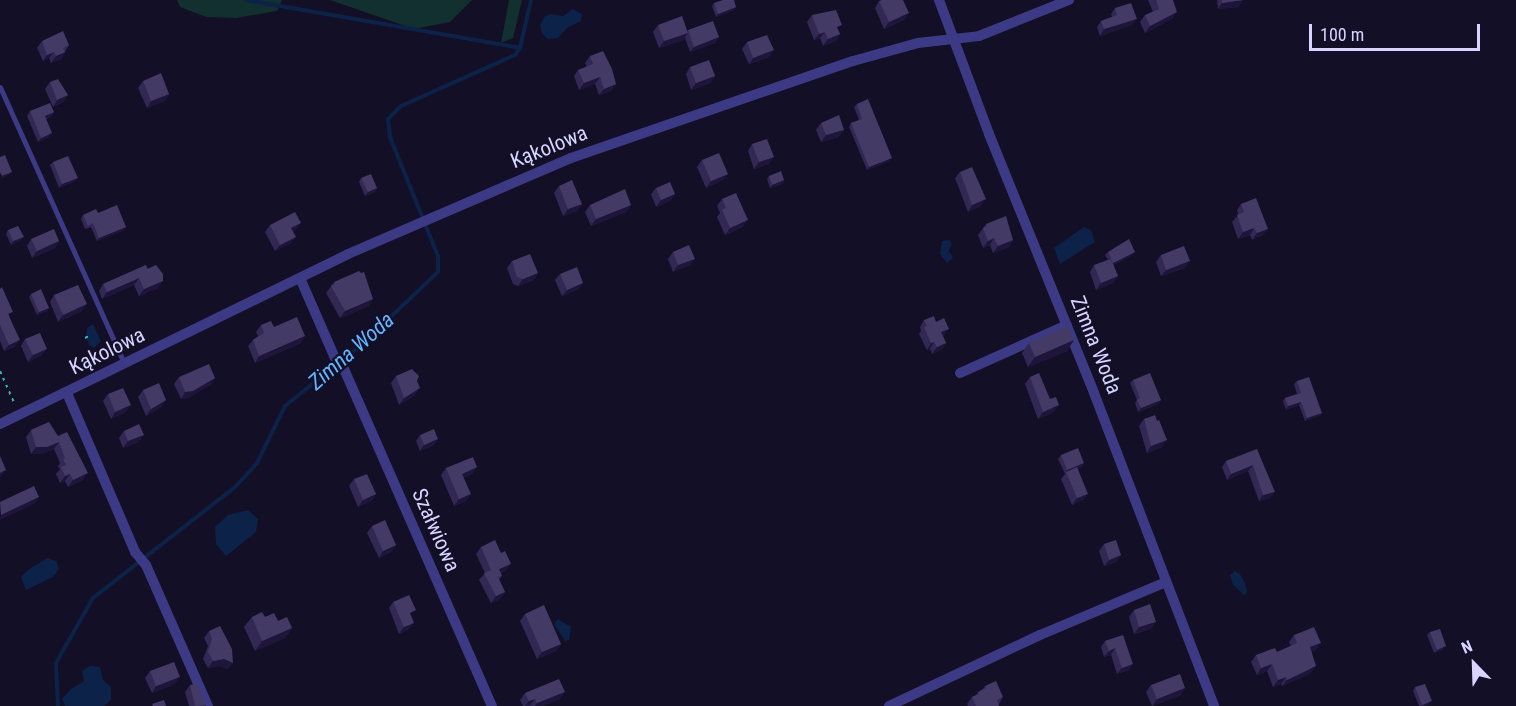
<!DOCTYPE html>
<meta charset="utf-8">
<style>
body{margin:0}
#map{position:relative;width:1516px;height:706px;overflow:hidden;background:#130f26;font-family:"Roboto Condensed",sans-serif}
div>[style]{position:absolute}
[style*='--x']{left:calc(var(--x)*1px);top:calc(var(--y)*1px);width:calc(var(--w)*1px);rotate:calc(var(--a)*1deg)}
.green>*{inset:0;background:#12302f}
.water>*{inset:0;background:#0c2248}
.stream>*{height:4px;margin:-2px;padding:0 2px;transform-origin:2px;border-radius:2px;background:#0c2248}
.path>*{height:2px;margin-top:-1px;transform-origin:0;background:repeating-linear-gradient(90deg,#2fb8b0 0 3px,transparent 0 7.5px)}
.service>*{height:5px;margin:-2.5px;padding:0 2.5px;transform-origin:2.5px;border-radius:2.5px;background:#3d3a85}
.minor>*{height:10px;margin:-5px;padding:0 5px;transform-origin:5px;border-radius:5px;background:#3d3a85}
.wall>*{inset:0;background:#312854}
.shaded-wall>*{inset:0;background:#1d163a}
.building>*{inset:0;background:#433a66}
span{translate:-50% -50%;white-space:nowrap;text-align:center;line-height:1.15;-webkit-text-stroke:4.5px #130f26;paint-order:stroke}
.street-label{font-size:21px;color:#d9d4ff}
.water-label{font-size:22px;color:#62b6ff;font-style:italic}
.north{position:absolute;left:1444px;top:634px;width:60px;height:60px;-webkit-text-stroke:4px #130f26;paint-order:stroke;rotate:337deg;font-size:16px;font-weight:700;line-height:24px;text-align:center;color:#d9d4ff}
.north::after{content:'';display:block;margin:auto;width:21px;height:27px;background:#d9d4ff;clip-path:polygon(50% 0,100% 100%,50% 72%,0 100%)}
.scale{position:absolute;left:1309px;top:24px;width:171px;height:27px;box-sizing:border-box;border:3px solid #d9d4ff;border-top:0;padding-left:8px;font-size:18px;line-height:21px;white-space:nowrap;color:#d9d4ff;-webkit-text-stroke:4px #130f26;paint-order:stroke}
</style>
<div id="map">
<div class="green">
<div style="clip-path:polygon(177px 0,282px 0,277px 11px,236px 18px,206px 17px,180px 7px)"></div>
<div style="clip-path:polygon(330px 0,472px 0,450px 22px,414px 29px)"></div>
<div style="clip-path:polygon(509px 0,522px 0,513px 38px,501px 43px)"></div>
</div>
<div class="water">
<div style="clip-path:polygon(573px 9px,582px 14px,581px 21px,567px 28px,558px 38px,548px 39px,542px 34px,540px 25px,545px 16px,552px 14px,563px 16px)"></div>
<div style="clip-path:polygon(1084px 227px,1091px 230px,1095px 242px,1060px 264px,1054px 248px)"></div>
<div style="clip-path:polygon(942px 241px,949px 240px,952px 244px,949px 251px,953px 258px,947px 263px,940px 254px)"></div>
<div style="clip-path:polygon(93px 324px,101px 341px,94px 348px,89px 345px,86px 336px,87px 328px)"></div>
<div style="clip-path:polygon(248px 510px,258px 519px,256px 532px,226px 556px,216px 544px,215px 527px,228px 515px)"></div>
<div style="clip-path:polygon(48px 558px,56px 561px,59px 569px,53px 577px,26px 590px,21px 577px,29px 569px)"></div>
<div style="clip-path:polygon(1235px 571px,1240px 574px,1245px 583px,1247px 592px,1244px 595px,1233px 585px,1230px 575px)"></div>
<div style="clip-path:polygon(558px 619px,571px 627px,569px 640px,565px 641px,554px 624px)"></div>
<div style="clip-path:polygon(90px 666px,100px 667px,103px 680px,111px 687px,111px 700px,104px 706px,65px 706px,62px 699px,71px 689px,84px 681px,82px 671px)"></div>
</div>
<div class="stream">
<div style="--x:246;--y:0;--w:278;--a:9.9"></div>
<div style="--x:58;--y:706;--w:43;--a:-92.7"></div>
<div style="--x:56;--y:663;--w:75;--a:-60.4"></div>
<div style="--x:93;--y:598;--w:180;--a:-38"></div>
<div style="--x:235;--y:487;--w:33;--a:-47"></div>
<div style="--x:257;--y:463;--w:64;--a:-63.8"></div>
<div style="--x:285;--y:406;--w:96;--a:-38.7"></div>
<div style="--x:360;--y:346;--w:108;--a:-43.5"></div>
<div style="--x:438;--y:272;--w:16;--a:-90"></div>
<div style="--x:438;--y:256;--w:128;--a:-112"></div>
<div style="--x:390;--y:137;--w:18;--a:-96"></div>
<div style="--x:388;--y:119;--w:18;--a:-45"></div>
<div style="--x:401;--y:106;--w:125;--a:-24.1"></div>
<div style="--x:515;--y:55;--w:9;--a:-54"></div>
<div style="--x:520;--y:48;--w:49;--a:-77.1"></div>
</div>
<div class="path">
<div style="--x:85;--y:338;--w:7;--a:-27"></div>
<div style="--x:0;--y:371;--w:36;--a:66"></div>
</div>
<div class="service">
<div style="--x:0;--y:87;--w:303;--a:65.8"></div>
</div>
<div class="minor">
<div style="--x:939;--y:0;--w:143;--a:69.5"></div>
<div style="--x:989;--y:134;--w:279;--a:67.9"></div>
<div style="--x:1094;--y:393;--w:335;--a:69"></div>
<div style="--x:300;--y:278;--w:87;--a:66.4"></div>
<div style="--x:335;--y:358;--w:14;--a:51"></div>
<div style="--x:344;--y:369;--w:368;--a:66.3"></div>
<div style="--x:960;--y:373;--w:117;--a:-24.2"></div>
<div style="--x:67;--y:393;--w:173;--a:66.8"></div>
<div style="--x:135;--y:552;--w:17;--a:50"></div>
<div style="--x:146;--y:565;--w:154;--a:66.3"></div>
<div style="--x:0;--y:424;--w:387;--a:-26"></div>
<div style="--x:348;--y:254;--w:243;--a:-23.3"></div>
<div style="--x:571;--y:158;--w:298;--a:-19"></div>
<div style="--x:853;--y:61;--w:67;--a:-15.5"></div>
<div style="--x:918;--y:43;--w:61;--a:-6.5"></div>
<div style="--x:979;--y:36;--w:97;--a:-21.8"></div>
<div style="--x:889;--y:706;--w:167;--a:-25.2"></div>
<div style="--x:1040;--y:635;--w:137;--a:-22.8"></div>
</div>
<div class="wall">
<div style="clip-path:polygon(1148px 0,1173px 0,1173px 18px,1145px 33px,1140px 22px,1145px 15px,1153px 12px)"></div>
<div style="clip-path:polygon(1217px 0,1243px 0,1238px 7px,1218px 9px)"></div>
<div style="clip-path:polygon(879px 1px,904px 20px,884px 29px,875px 8px)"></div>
<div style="clip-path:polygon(714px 3px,736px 7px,734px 10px,716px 17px,712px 6px)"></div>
<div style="clip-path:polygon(1115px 8px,1132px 25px,1100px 36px,1097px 27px,1101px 21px,1112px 17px,1111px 14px)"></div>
<div style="clip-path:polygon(812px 15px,838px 30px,840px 34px,836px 41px,823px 46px,820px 38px,814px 40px,807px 22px)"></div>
<div style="clip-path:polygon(658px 25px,687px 31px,719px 37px,715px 43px,690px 52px,685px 38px,683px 40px,659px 48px,653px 32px)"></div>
<div style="clip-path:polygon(42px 41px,69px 45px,61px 59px,51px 63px,49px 58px,43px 61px,37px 48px)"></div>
<div style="clip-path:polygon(747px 42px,769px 57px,749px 64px,742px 49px)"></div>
<div style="clip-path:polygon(590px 56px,616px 84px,611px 91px,599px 95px,595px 84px,579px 90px,574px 76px,578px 70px,587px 67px,585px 63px)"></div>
<div style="clip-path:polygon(690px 67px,715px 76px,710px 83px,691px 90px,686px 74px)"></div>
<div style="clip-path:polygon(143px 81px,169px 94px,165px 101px,147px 108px,138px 88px)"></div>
<div style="clip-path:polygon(50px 82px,68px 95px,63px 102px,53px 107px,45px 89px)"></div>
<div style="clip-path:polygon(857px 104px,889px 161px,867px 170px,849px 127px,851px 123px,859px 120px,854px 107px)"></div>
<div style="clip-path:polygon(30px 111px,54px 112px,51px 117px,46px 119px,49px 137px,38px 142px,27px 116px)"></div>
<div style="clip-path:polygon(821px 123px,839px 137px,821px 142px,816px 130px)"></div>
<div style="clip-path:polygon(752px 144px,774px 157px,769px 164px,754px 169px,748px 151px)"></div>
<div style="clip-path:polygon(702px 160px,728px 174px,723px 180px,706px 188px,697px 167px)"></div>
<div style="clip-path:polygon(53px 162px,75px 181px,59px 188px,50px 165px)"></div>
<div style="clip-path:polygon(960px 172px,981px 206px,968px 212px,955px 178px)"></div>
<div style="clip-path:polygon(769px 176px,784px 180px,782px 184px,770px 188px,767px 179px)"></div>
<div style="clip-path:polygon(361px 178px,377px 188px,375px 192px,365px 196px,359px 182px)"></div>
<div style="clip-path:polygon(559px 186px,582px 204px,577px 211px,563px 216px,554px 193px)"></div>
<div style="clip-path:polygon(656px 188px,675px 194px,670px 201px,656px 207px,651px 194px)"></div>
<div style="clip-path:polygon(722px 199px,743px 227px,725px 235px,717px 217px,720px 213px,717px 206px)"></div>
<div style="clip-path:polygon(1241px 204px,1263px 235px,1252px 240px,1250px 235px,1238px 239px,1232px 222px,1238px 215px,1237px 210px)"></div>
<div style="clip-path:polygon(590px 205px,631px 205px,626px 212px,591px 226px,585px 212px)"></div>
<div style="clip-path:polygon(98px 213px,126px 227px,124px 230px,97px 241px,91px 227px,85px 229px,81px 219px,83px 215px)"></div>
<div style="clip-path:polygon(986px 224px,1013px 240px,1009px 247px,993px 253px,990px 245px,983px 248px,978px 235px)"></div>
<div style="clip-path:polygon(270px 225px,296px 230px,293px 232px,291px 243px,275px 251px,265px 232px)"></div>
<div style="clip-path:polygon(8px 230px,21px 240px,11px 245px,6px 234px)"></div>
<div style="clip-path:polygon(31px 239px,59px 241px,55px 248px,32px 258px,27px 246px)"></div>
<div style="clip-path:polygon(673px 252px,690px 265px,673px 272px,668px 259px)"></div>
<div style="clip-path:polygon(1108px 252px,1135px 252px,1132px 255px,1113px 265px,1118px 276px,1113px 283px,1096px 290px,1090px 272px,1094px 265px,1108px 260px,1105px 255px)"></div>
<div style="clip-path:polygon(1161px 255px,1185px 268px,1161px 276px,1156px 262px)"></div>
<div style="clip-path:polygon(512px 261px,534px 280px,518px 286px,513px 284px,507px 268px)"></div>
<div style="clip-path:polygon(146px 265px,158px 288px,139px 296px,134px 285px,102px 299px,99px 291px,103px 284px)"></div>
<div style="clip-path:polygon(560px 274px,579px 289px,562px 296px,555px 280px)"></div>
<div style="clip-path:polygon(334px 282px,369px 306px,340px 318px,326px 293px)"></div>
<div style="clip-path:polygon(0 289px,10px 318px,15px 347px,4px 351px,0 341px)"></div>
<div style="clip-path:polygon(31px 294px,49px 308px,47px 311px,37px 315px,29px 297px)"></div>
<div style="clip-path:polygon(54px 295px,82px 311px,58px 322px,50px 302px)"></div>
<div style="clip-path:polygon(924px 320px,936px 322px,944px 335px,943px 336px,946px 343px,941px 350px,932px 354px,930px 349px,927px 350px,919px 334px,921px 331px,920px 327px)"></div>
<div style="clip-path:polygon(261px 325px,274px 327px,301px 343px,255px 363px,248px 346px,253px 340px,258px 336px,256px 332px)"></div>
<div style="clip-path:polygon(25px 339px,42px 355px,28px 362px,21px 346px)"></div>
<div style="clip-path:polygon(1074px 340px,1067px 351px,1028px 367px,1022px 353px,1029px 343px)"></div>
<div style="clip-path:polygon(396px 376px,417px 381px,415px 395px,399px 405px,391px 383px)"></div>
<div style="clip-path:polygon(179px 377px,215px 378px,210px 385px,188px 398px,181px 399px,174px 384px)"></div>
<div style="clip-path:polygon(1030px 377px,1054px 412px,1038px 419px,1025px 384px)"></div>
<div style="clip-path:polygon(1133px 380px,1161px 400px,1158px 404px,1138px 412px,1135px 403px,1137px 400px,1130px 383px)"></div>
<div style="clip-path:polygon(1297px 381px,1322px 413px,1319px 416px,1305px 421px,1299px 405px,1286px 410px,1283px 401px,1285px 398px,1297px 394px,1294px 384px)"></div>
<div style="clip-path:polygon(143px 390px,166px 400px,161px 407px,146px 416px,138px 397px)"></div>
<div style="clip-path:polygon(108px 394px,126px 412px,111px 419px,103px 401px)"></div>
<div style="clip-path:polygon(1144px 419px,1162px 447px,1147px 453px,1139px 426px)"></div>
<div style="clip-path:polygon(49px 422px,83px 480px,68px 487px,65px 481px,60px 483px,56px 474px,60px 469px,58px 466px,60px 463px,54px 449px,42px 454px,31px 454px,26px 437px,31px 430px)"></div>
<div style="clip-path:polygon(124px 431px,139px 442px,123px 448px,119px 438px)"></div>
<div style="clip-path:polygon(420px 435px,434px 445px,420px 451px,416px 441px)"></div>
<div style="clip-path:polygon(1257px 449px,1270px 498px,1259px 501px,1248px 471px,1227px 480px,1222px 467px,1226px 461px)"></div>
<div style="clip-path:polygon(1061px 455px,1082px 467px,1078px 468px,1083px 500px,1072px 505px,1061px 479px,1065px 474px,1058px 459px)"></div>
<div style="clip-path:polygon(477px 467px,472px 474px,463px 478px,466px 501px,454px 506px,441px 475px,446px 468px)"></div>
<div style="clip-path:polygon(354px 479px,376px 494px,371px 501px,358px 507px,349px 486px)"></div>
<div style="clip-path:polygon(372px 526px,396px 545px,391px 552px,379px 558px,367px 533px)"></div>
<div style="clip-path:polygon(1104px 544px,1121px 555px,1116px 562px,1104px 566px,1099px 551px)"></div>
<div style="clip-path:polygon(481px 547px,506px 571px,501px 573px,502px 576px,499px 580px,505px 592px,500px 599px,491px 603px,479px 580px,485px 573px,476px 554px)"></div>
<div style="clip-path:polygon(393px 602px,411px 617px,409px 629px,399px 634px,389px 608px)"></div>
<div style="clip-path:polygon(1134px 610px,1151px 629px,1134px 634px,1129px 617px)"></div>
<div style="clip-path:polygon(525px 614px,561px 644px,556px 651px,537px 659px,520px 621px)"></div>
<div style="clip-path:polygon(252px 617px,265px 617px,292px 628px,285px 638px,255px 651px,244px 627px)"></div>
<div style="clip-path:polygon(209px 631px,228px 669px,219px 666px,208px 668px,203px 659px,208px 646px,204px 638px)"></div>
<div style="clip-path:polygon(1430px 632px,1444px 649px,1434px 653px,1427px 635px)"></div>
<div style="clip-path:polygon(1123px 635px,1129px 670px,1117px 674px,1111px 655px,1104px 657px,1101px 647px,1105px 641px)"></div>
<div style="clip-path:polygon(1294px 635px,1316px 650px,1312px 651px,1311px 673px,1282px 686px,1281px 684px,1273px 687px,1267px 671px,1257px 675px,1251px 662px,1256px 655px,1277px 652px,1291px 646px,1289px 642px)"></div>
<div style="clip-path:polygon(150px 671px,175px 684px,152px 693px,145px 678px)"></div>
<div style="clip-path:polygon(190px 685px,206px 705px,206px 706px,189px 706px,185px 692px)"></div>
<div style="clip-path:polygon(1151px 685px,1181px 695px,1152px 706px,1146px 692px)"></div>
<div style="clip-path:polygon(985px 686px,1003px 697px,999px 704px,999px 706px,968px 706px,967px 704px,972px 697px,975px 696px,978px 692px,982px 690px)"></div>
<div style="clip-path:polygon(1415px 687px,1429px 704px,1425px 706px,1419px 706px,1413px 691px)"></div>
<div style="clip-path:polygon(525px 693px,560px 699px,542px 706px,523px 706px,520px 700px)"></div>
</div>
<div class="shaded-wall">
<div style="clip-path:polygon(1243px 0,1238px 7px,1218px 9px,1222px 3px)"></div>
<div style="clip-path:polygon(736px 7px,734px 10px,716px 17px,718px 14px)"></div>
<div style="clip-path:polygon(1177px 12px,1173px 18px,1145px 33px,1150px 26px)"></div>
<div style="clip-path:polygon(909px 13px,904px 20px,884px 29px,889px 22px)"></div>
<div style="clip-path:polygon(1137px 19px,1132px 25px,1100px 36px,1104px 29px)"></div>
<div style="clip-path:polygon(825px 32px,820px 38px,814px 40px,819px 34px)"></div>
<div style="clip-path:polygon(688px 33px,683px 40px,659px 48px,664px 41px)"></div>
<div style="clip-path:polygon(840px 34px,836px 41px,823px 46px,828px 39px)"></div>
<div style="clip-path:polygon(719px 37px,715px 43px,690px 52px,694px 47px)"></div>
<div style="clip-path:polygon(774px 50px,769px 57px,749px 64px,753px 58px)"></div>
<div style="clip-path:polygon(54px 52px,49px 58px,43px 61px,47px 55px)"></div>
<div style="clip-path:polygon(65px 52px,61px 59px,51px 63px,56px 56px)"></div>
<div style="clip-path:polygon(715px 76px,710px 83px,691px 90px,696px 83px)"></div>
<div style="clip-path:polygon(600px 77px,595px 84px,579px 90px,584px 83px)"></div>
<div style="clip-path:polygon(616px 84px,611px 91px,599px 95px,604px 89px)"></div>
<div style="clip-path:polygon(169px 94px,165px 101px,147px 108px,151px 101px)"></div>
<div style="clip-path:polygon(68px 95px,63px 102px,53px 107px,57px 100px)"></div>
<div style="clip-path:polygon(54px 112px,51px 117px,41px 121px,45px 116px)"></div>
<div style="clip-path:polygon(844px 130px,839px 137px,821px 142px,826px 135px)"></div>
<div style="clip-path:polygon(52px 133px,49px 137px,38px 142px,41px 138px)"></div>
<div style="clip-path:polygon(774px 157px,769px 164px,754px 169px,759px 162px)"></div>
<div style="clip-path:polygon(892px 158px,889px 161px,867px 170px,869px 167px)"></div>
<div style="clip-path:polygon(12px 172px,9px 175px,0 179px,2px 176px)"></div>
<div style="clip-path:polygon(728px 174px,723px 180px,706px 188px,711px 181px)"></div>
<div style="clip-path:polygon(78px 178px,75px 181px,59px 188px,62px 184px)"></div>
<div style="clip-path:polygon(784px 180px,782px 184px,770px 188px,772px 185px)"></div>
<div style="clip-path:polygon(377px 188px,375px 192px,365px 196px,368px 192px)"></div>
<div style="clip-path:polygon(675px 194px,670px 201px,656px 207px,661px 200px)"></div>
<div style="clip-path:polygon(986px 199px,981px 206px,968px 212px,972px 205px)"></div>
<div style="clip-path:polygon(582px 204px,577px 211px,563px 216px,568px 209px)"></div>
<div style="clip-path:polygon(631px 205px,626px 212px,591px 226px,596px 219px)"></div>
<div style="clip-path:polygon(748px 220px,743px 227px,725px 235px,730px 228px)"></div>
<div style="clip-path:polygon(301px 223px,296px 230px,287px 235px,291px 228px)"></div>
<div style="clip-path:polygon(126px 227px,124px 230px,97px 241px,99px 238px)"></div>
<div style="clip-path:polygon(1254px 228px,1250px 235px,1238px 239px,1243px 232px)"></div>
<div style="clip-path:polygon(1268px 229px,1263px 235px,1252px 240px,1257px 233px)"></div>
<div style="clip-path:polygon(24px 237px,21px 240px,11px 245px,13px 241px)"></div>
<div style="clip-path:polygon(296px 237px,291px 243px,275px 251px,280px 245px)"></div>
<div style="clip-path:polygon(994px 238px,990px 245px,983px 248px,988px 241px)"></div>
<div style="clip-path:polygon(1013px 240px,1009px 247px,993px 253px,998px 246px)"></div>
<div style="clip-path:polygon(59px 241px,55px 248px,32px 258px,37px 251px)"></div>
<div style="clip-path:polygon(1135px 252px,1132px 255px,1110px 266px,1113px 263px)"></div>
<div style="clip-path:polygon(695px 259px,690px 265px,673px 272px,678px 265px)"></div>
<div style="clip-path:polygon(1190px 261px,1185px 268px,1161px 276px,1166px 270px)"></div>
<div style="clip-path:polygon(538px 273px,534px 280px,518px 286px,523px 279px)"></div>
<div style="clip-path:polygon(1118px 276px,1113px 283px,1096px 290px,1101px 283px)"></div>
<div style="clip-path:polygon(139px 278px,134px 285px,102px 299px,107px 292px)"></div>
<div style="clip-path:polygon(163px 281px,158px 288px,139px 296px,144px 289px)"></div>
<div style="clip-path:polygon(583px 283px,579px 289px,562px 296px,567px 290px)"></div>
<div style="clip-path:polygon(373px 299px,369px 306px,340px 318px,345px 311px)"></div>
<div style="clip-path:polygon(87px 304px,82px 311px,58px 322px,63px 315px)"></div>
<div style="clip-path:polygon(49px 308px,47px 311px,37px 315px,39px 312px)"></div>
<div style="clip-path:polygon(949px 329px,944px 335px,937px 339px,941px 332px)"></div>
<div style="clip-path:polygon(305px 336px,301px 343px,255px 363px,259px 356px)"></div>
<div style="clip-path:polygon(20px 340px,15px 347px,4px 351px,9px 345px)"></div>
<div style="clip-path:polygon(1074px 340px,1067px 351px,1028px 367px,1035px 357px)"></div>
<div style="clip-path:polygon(934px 342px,930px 349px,927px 350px,931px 343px)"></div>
<div style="clip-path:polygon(946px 343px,941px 350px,932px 354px,937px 347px)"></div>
<div style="clip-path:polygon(47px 349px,42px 355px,28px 362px,33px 355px)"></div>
<div style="clip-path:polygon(215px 378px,210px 385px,188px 398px,181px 399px,185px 392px)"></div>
<div style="clip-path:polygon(420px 388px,415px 395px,399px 405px,404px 398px)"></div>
<div style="clip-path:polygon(166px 400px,161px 407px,146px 416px,151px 409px)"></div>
<div style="clip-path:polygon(1161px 400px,1158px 404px,1138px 412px,1141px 408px)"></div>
<div style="clip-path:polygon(1301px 402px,1299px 405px,1286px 410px,1288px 406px)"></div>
<div style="clip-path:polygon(131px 405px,126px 412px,111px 419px,115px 412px)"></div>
<div style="clip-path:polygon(1059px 405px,1054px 412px,1038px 419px,1043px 412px)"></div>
<div style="clip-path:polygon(1322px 413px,1319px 416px,1305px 421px,1307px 418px)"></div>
<div style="clip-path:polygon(144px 435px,139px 442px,123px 448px,128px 441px)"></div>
<div style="clip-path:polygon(438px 439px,434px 445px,420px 451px,424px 445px)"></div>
<div style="clip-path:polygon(1167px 440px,1162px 447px,1147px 453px,1151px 446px)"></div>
<div style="clip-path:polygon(59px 442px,54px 449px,42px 454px,31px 454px,36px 447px)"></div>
<div style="clip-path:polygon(1084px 463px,1082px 467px,1066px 473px,1066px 472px,1065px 474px,1067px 470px)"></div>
<div style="clip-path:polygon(1253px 465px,1248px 471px,1227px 480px,1231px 474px)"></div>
<div style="clip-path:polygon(477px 467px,472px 474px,457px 480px,462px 474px)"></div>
<div style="clip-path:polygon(6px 470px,1px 477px,0 477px,0 473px)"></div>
<div style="clip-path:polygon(88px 473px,83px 480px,68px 487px,73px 480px)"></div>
<div style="clip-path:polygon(70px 474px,65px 481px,60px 483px,65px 476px)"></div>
<div style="clip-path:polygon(1275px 492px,1270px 498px,1259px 501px,1263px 495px)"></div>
<div style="clip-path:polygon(376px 494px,371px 501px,358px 507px,363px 500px)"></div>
<div style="clip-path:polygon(471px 494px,466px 501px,454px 506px,459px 499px)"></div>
<div style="clip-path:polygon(1088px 494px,1083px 500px,1072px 505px,1077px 498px)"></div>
<div style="clip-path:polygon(39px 497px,34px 504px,0 520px,1px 515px)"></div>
<div style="clip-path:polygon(396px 545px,391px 552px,379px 558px,383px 551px)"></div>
<div style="clip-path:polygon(1121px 555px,1116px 562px,1104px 566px,1109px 560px)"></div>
<div style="clip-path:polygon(511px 564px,506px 571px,495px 576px,499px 569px)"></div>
<div style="clip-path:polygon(505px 592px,500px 599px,491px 603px,496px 596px)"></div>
<div style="clip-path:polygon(1156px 622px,1151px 629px,1134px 634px,1139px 627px)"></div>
<div style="clip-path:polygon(414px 623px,409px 629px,399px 634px,404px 627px)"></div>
<div style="clip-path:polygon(292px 628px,285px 638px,255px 651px,262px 641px)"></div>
<div style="clip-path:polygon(1321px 643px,1316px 650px,1306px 654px,1310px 647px)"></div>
<div style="clip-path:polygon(561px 644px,556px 651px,537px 659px,542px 652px)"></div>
<div style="clip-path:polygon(1446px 646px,1444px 649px,1434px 653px,1437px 650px)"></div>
<div style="clip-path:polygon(1115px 648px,1111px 655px,1104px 657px,1109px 651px)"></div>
<div style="clip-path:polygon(224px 659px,233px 663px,228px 669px,219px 666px,208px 668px,213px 661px)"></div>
<div style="clip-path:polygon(1133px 664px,1129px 670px,1117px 674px,1122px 668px)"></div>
<div style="clip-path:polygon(1272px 664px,1267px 671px,1257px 675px,1261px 668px)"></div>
<div style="clip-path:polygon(1316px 666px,1311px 673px,1282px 686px,1287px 680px)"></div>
<div style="clip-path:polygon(180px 677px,175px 684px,152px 693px,156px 686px)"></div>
<div style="clip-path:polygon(1286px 677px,1281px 684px,1273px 687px,1278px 680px)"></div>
<div style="clip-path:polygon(1185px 688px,1181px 695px,1152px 706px,1157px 699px)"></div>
<div style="clip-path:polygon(565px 692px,560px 699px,542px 706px,535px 706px,537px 703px)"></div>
<div style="clip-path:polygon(535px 699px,530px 705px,525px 706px,529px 701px)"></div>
<div style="clip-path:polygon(1432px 701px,1429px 704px,1425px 706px,1421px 706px)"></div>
</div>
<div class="building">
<div style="clip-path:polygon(723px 0,734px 0,736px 7px,718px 14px,714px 3px)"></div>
<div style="clip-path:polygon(882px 0,903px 0,909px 13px,889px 22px,879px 1px)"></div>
<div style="clip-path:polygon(1156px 0,1173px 0,1177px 12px,1150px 26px,1145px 15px,1159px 9px)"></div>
<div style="clip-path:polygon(1222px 0,1243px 0,1222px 3px)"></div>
<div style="clip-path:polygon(1131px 3px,1137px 19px,1104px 29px,1101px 21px,1117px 15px,1115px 8px)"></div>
<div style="clip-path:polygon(836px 10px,842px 25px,837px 27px,840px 34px,828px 39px,825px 32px,819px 34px,812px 15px)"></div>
<div style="clip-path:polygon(682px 16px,688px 33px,664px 41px,658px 25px)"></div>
<div style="clip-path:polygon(713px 21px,719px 37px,694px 47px,688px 30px)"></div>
<div style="clip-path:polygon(63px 31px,69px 45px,63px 48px,65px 52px,56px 56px,54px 52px,47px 55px,42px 41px)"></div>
<div style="clip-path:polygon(767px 35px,774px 50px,753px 58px,747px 42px)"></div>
<div style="clip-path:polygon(603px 51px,612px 69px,616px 84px,604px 89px,600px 77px,584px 83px,578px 70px,593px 64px,590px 56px)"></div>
<div style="clip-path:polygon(709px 60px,715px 76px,696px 83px,690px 67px)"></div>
<div style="clip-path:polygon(161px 73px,169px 94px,151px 101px,143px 81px)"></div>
<div style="clip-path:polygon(58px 79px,68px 95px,57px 100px,50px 82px)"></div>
<div style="clip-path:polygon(868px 99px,892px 158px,869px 167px,851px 123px,862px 119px,857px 104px)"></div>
<div style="clip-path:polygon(50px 103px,54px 112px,45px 116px,52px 133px,41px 138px,30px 111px)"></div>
<div style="clip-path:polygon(839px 115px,844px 130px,826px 135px,821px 123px)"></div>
<div style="clip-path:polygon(767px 139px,774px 157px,759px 162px,752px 144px)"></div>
<div style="clip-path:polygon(719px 153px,728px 174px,711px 181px,702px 160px)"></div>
<div style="clip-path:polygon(5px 155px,12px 172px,2px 176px,0 172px,0 157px)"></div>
<div style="clip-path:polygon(68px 156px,78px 178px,62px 184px,53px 162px)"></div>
<div style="clip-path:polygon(972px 167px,986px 199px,972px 205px,960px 172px)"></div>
<div style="clip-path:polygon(781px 171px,784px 180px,772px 185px,769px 176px)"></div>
<div style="clip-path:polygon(371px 174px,377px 188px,368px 192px,361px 178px)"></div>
<div style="clip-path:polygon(572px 180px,582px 204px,568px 209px,559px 186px)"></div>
<div style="clip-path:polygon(670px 182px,675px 194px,661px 200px,656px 188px)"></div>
<div style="clip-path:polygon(625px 189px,631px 205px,596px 219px,590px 205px)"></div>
<div style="clip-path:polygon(736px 193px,748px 220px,730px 228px,722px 210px,726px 208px,722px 199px)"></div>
<div style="clip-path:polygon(1256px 198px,1268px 229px,1257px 233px,1254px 228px,1243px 232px,1237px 215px,1244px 212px,1241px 204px)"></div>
<div style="clip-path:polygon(117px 205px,126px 227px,99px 238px,93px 223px,88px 226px,83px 215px,96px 209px,98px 213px)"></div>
<div style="clip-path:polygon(295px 212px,301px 223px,291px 228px,296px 237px,280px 245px,270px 225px)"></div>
<div style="clip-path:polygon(1006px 216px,1013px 240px,998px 246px,994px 238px,988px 241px,983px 228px,987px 226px,986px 224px)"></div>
<div style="clip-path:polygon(18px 226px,24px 237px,13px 241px,8px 230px)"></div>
<div style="clip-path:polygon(54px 229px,59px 241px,37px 251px,31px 239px)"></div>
<div style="clip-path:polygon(1129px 239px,1135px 252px,1113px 263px,1108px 252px)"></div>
<div style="clip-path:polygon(689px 245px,695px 259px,678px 265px,673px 252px)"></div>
<div style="clip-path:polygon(1184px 246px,1190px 261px,1166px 270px,1161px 255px)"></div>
<div style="clip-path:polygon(530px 254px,538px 273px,523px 279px,517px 277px,512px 261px)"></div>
<div style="clip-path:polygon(1111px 259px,1118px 276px,1101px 283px,1094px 265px)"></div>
<div style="clip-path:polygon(146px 265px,147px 269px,156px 265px,163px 274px,163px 281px,144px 289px,139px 278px,107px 292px,103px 284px)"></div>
<div style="clip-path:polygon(577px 267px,583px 283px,567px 290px,560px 274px)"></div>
<div style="clip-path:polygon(359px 271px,361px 273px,364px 272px,373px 299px,345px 311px,331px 286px,335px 284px,334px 282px)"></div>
<div style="clip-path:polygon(78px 285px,87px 304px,63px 315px,54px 295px)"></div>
<div style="clip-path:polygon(2px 287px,13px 312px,8px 314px,20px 340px,9px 345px,0 325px,0 289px)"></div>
<div style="clip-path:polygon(41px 289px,49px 308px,39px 312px,31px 294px)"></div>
<div style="clip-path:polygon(934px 316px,936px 322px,944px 318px,949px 329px,941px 332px,946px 343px,937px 347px,934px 342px,931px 343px,924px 327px,927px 326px,924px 320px)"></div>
<div style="clip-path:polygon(297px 317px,305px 336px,259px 356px,253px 340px,264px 333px,261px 325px,271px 321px,274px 327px)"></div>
<div style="clip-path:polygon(1068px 326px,1074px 340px,1035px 357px,1029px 343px)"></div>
<div style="clip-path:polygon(40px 333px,47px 349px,33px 355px,25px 339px)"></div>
<div style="clip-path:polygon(209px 364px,215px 378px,193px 391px,185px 392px,179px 377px)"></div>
<div style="clip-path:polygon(412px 369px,419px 376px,417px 381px,420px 388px,404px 398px,396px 376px)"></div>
<div style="clip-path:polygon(1039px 373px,1050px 399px,1056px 397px,1059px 405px,1043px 412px,1030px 377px)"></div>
<div style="clip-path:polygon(1150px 373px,1161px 400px,1141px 408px,1137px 400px,1140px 398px,1133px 380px)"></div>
<div style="clip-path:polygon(1309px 377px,1322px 413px,1307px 418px,1301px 402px,1288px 406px,1285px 398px,1301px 393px,1297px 381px)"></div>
<div style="clip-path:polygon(159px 383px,166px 400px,151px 409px,143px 390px)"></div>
<div style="clip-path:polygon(123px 388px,131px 405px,115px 412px,108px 394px)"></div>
<div style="clip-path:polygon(1155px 415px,1157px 421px,1159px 420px,1167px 440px,1151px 446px,1144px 419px)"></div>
<div style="clip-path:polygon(49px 422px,58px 436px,67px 432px,88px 473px,73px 480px,70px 474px,65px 476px,61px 467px,66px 465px,63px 459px,65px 458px,59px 442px,47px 447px,36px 447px,31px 430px)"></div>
<div style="clip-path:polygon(139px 424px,144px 435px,128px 441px,124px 431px)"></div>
<div style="clip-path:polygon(434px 429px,438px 439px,424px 445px,420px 435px)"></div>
<div style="clip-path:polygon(1078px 448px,1084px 463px,1067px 470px,1061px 455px)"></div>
<div style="clip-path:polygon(1257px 449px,1275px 492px,1263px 495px,1253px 465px,1231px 474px,1226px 461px)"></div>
<div style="clip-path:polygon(0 456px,6px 470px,0 473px)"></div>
<div style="clip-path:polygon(473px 457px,477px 467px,462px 474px,471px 494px,459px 499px,446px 468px)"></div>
<div style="clip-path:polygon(1077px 467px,1088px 494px,1077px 498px,1066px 472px)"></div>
<div style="clip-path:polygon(367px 474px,376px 494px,363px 500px,354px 479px)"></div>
<div style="clip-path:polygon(34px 486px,39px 497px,1px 515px,0 502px)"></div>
<div style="clip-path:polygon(385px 520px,396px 545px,383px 551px,372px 526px)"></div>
<div style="clip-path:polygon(495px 540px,501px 553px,505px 551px,511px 564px,499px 569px,502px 576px,498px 577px,505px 592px,496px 596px,484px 573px,491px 570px,481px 547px)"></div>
<div style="clip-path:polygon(1116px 540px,1121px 555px,1109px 560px,1104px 544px)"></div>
<div style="clip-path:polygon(409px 595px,416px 610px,410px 613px,414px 623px,404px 627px,393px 602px)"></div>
<div style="clip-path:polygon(1150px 604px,1156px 622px,1139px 627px,1134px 610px)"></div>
<div style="clip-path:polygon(544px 605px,561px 644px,542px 652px,525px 614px)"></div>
<div style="clip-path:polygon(262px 612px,265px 617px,274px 613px,278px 621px,287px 617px,292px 628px,262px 641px,252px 617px)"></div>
<div style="clip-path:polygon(220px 626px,232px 649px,233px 663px,224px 659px,213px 661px,208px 652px,212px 639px,209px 631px)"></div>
<div style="clip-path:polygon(1314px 627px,1321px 643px,1310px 647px,1316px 666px,1287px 680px,1286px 677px,1278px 680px,1272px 664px,1261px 668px,1256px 655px,1275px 648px,1277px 652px,1297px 643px,1294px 635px)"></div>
<div style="clip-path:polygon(1440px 629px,1446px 646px,1437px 650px,1430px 632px)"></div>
<div style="clip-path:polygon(1123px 635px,1133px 664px,1122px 668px,1115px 648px,1109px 651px,1105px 641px)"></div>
<div style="clip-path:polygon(174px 662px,180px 677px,156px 686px,150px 671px)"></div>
<div style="clip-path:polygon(1180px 674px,1185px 688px,1157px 699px,1151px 685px)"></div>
<div style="clip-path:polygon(559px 679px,565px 692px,537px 703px,535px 699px,529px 701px,525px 693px)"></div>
<div style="clip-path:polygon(996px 681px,1003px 697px,997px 700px,999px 705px,998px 706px,976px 706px,972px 697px,979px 694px,978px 692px,986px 688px,985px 686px)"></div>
<div style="clip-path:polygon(197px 683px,206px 705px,195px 706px,190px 685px)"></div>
<div style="clip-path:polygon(1425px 684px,1432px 701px,1422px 705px,1415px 687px)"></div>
<div style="clip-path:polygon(164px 700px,166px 706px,153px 706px,152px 704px)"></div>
</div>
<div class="street-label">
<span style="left:549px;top:147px;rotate:-22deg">Kąkolowa</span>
<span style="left:1096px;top:345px;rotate:68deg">Zimna Woda</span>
<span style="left:107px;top:351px;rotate:-26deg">Kąkolowa</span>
<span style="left:436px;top:530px;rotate:66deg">Szałwiowa</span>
</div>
<div class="water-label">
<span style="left:351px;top:351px;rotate:-41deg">Zimna Woda</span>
</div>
<div class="north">N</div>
<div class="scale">100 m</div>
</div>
